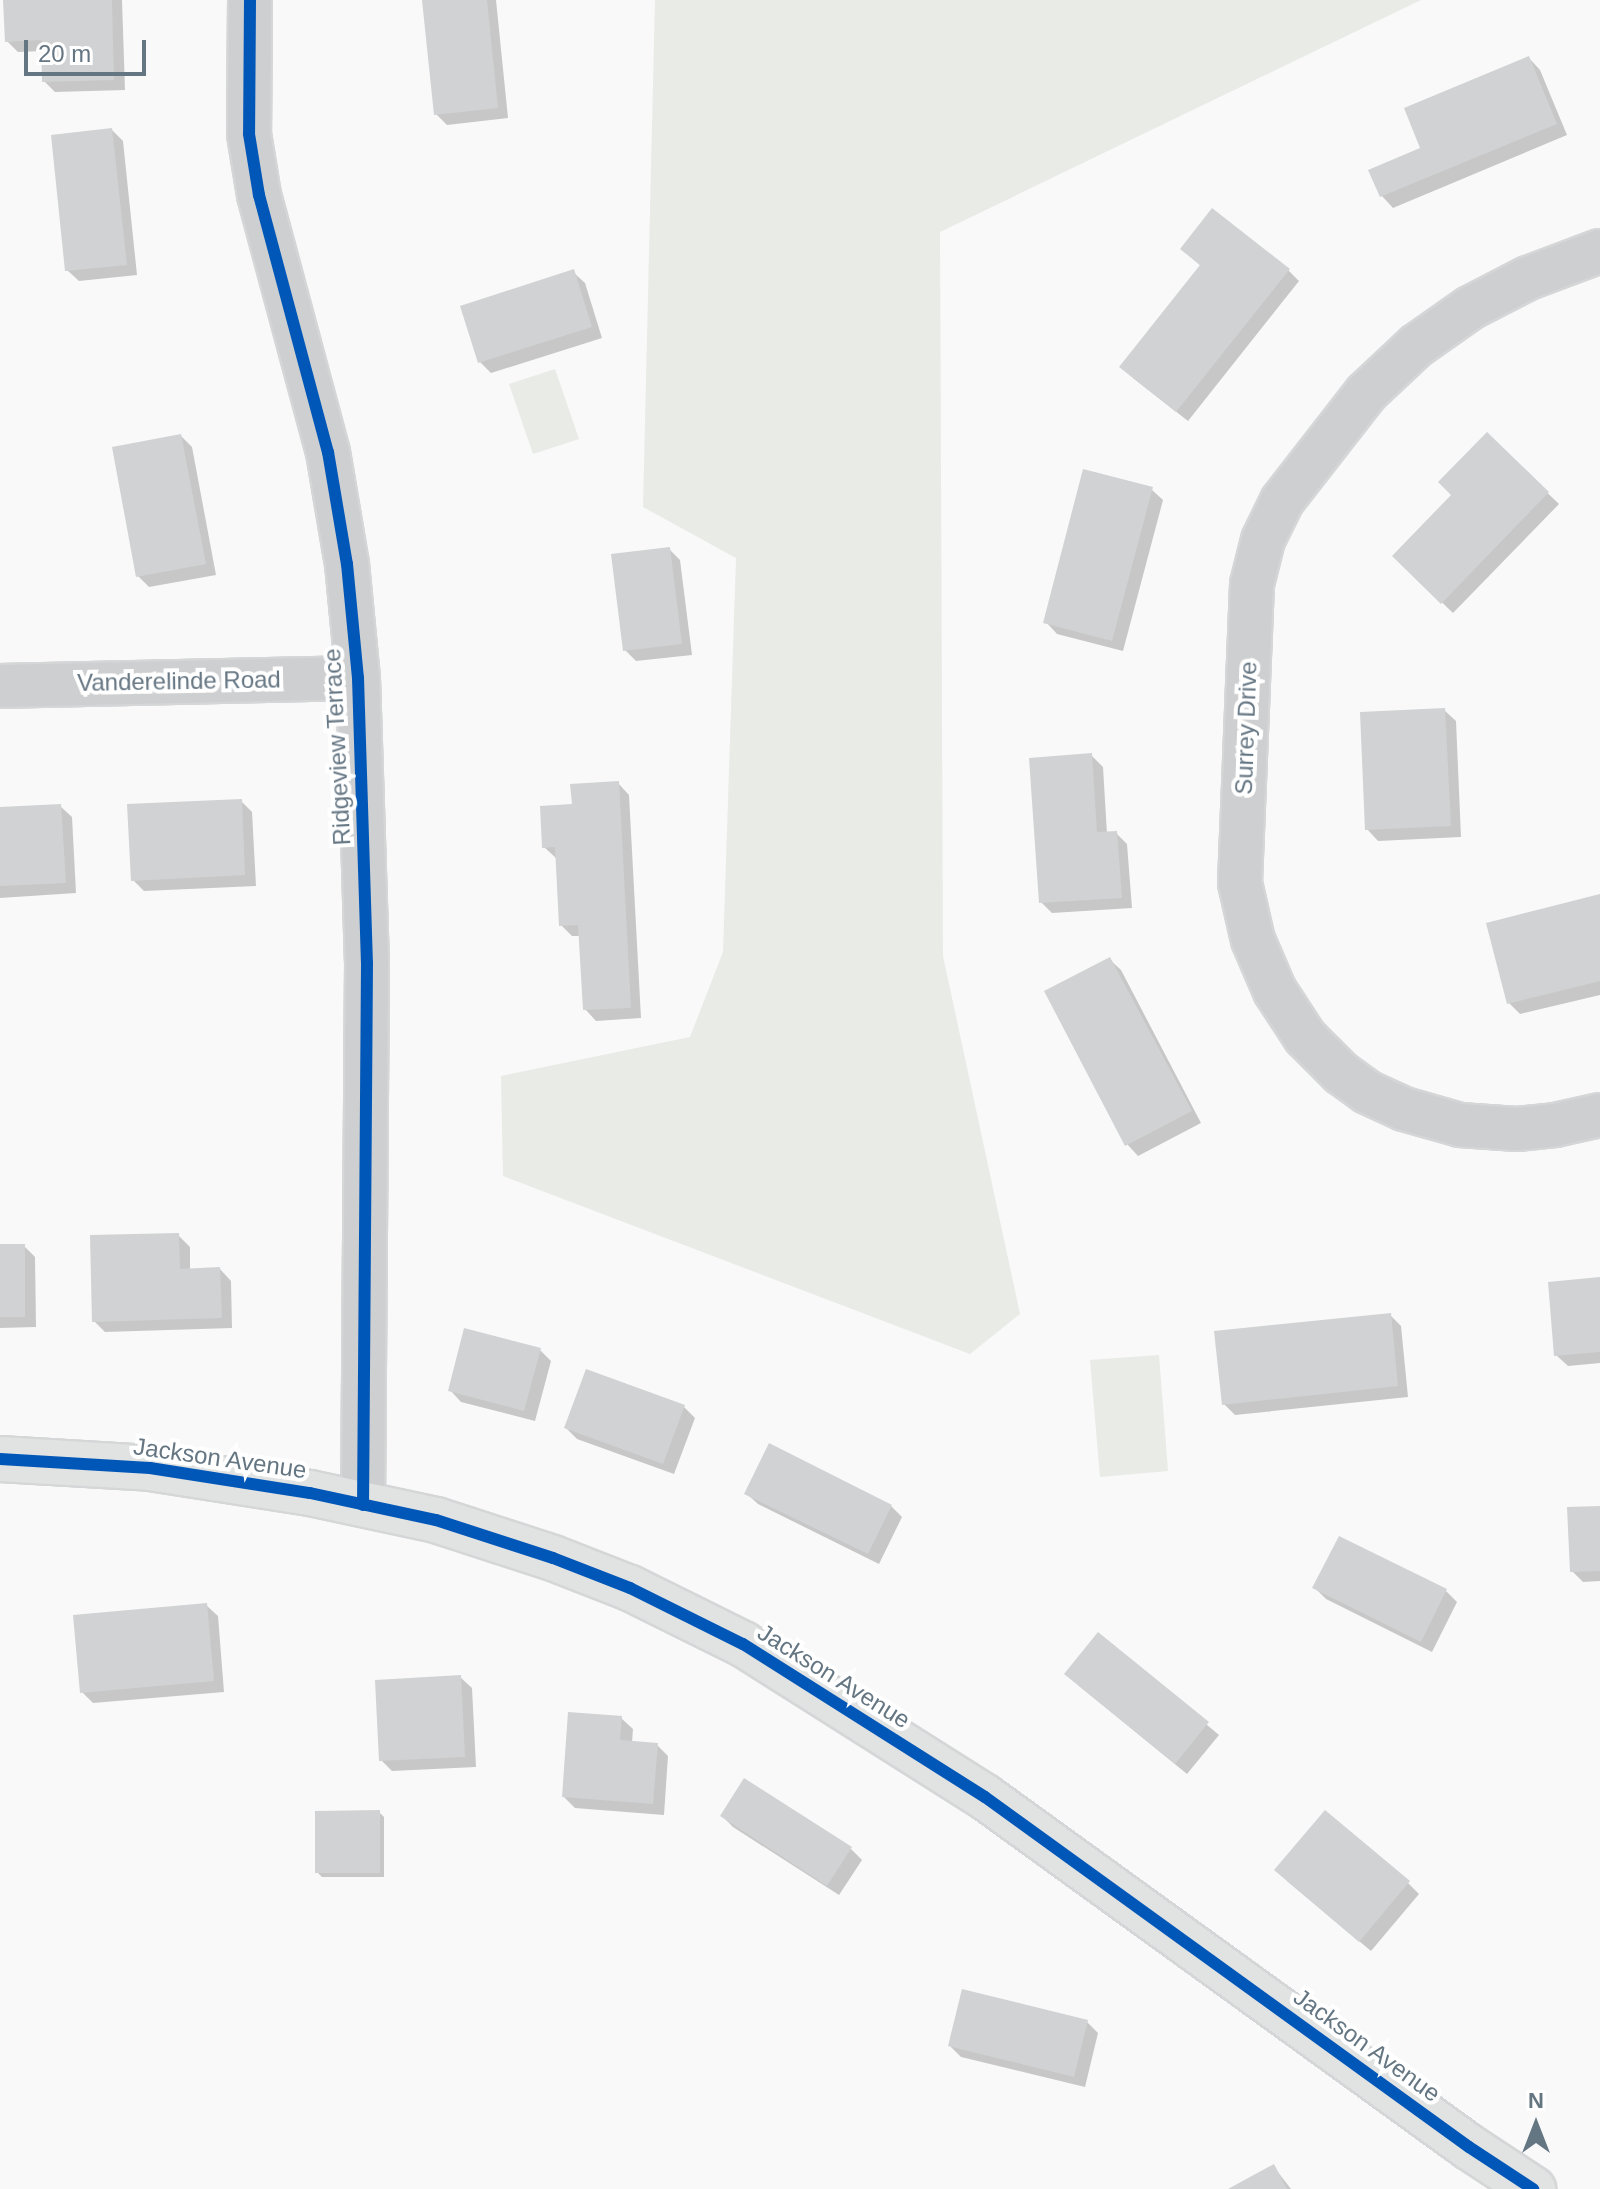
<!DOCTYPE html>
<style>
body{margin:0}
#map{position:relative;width:1600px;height:2189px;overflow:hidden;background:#f9f9f9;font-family:Helvetica,sans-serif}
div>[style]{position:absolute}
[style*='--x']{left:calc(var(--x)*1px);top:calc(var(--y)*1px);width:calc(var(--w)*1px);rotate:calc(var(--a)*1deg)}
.green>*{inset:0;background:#e8ebe6}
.shadow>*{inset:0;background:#0003}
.building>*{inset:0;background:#d0d2d3}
.roads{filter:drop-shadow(2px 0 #d5d6d7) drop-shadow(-2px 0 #d5d6d7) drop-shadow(0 2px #d5d6d7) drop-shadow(0 -2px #d5d6d7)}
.street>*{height:42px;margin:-21px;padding:0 21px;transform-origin:21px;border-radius:21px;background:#cecfd0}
.secondary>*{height:44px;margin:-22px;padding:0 22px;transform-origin:22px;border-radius:22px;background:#e1e2e2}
.cycleway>*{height:12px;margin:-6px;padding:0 6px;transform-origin:6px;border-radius:6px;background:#0057b8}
span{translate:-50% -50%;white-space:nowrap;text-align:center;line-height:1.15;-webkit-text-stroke:8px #fff;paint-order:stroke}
.street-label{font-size:24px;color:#657683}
.north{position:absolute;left:1496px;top:2085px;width:80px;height:80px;-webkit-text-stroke:6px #fff;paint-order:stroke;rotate:0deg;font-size:22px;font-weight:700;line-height:32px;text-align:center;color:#657683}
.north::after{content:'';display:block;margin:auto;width:28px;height:36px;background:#657683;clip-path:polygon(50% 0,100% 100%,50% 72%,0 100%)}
.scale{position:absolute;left:24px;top:40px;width:122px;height:36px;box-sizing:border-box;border:4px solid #657683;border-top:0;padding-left:10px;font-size:24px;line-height:28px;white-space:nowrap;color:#657683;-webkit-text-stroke:6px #fff;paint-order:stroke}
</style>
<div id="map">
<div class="green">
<div style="clip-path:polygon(655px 0,1421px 0,940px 232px,943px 956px,1020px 1314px,970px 1354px,503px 1176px,501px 1076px,690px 1037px,723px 952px,736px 558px,643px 507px)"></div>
<div style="clip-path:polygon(555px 369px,579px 439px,533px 454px,509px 384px)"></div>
<div style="clip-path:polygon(1159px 1355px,1168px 1471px,1100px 1477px,1090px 1360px)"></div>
</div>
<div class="shadow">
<div style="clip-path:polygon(5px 0,122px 0,125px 90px,55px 92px,44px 81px,43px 51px,18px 52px,7px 41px)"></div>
<div style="clip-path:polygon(424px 0,496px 0,508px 118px,447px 125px,436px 114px)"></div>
<div style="clip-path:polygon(1529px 58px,1540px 70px,1567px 135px,1393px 208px,1382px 196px,1371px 171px,1423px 149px)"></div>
<div style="clip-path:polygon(112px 130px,123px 141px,137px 275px,79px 281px,67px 270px)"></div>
<div style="clip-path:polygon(1182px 249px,1288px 270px,1299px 281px,1188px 421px,1133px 378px,1202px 267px)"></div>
<div style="clip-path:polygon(573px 272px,585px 283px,602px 338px,491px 373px,480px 362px)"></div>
<div style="clip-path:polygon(1487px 435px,1559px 504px,1453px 613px,1394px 556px,1454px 495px)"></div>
<div style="clip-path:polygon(181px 436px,192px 447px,216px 575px,149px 587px,138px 576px)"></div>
<div style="clip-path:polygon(1151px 489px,1163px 500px,1123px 651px,1057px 634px,1046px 622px)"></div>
<div style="clip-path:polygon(669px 549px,680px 560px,692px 655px,636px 661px,625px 650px)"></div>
<div style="clip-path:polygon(1444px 710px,1456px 721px,1461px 837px,1378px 841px,1367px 829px)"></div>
<div style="clip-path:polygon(1091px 755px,1103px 767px,1107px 834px,1116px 833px,1127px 844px,1132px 908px,1052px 913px,1041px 902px)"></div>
<div style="clip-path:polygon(618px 783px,629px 795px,641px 1018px,596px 1021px,585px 1009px,581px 936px,572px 936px,561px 925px,556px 858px,544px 847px)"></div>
<div style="clip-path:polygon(241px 801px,252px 812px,256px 886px,144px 891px,133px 880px)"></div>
<div style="clip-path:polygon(60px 806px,72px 817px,76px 893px,0 898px,0 809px)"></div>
<div style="clip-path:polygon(1600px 896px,1600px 995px,1520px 1014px,1509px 1003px)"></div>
<div style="clip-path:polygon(1109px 959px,1121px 970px,1201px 1123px,1138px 1156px,1127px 1144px)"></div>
<div style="clip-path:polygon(178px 1235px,190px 1247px,190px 1270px,220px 1269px,231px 1281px,232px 1328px,105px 1332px,94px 1321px)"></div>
<div style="clip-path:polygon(0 1246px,24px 1246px,35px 1257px,36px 1327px,0 1328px)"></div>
<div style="clip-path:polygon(1600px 1279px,1600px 1363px,1568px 1366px,1556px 1355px)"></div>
<div style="clip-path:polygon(1390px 1315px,1401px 1326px,1408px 1397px,1235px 1415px,1224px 1404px)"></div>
<div style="clip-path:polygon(540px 1350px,551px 1361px,535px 1421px,461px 1402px,450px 1390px)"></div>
<div style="clip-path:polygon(684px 1407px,695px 1418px,674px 1474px,577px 1439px,566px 1428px)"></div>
<div style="clip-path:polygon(746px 1493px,891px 1506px,902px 1517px,879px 1564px,758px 1504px)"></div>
<div style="clip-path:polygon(1600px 1508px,1600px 1581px,1583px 1582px,1572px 1571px)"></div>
<div style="clip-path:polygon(1315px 1588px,1446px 1591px,1457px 1602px,1432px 1652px,1326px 1599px)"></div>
<div style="clip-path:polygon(206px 1605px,218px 1616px,224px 1692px,93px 1703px,82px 1692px)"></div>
<div style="clip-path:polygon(1099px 1634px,1219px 1735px,1187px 1774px,1078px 1685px)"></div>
<div style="clip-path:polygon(460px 1677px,472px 1688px,476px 1767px,392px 1771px,381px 1760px)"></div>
<div style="clip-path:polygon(621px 1718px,633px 1729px,632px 1743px,657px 1745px,668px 1756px,664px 1815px,575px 1808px,564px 1797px)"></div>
<div style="clip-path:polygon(379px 1812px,384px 1817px,384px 1877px,322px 1877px,317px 1872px)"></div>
<div style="clip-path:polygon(722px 1816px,851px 1849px,862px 1860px,839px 1895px,733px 1827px)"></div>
<div style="clip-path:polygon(1287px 1881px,1408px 1883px,1419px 1894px,1371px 1951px)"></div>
<div style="clip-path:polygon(1087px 2022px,1098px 2033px,1085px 2087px,961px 2057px,950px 2046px)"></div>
<div style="clip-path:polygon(1274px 2167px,1291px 2189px,1232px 2189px)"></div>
</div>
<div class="building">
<div style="clip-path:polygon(3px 0,112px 0,114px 80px,42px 82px,41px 40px,5px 42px)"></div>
<div style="clip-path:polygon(422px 0,487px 0,498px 108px,434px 115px)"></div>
<div style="clip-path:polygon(1529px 56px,1557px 124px,1380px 197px,1368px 170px,1420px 148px,1404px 108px)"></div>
<div style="clip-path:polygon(112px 128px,127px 265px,65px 271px,51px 135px)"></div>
<div style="clip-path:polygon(1212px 208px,1290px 269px,1176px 412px,1119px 367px,1200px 265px,1180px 249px)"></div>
<div style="clip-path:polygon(574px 269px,592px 327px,478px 363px,460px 306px)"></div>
<div style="clip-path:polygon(1487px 432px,1549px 492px,1441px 604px,1392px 556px,1451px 495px,1438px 482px)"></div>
<div style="clip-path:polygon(181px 434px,206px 564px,136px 577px,112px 447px)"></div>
<div style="clip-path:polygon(1083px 469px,1153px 487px,1112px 641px,1043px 623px)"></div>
<div style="clip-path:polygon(670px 547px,682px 644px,623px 651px,611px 554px)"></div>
<div style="clip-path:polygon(1445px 708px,1451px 826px,1365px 830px,1360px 712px)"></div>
<div style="clip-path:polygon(1092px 753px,1097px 832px,1117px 831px,1122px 898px,1039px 903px,1029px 758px)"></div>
<div style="clip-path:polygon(619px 781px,631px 1008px,583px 1010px,578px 925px,559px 926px,555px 847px,542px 848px,540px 806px,572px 804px,570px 784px)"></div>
<div style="clip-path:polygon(242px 799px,245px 875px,131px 881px,127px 804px)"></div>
<div style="clip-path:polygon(61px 804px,66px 883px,0 886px,0 807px)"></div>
<div style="clip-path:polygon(1600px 894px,1600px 981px,1507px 1004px,1486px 923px)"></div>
<div style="clip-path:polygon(1110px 957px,1192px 1111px,1125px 1146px,1044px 991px)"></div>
<div style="clip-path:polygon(179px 1233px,180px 1269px,220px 1267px,222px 1318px,92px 1322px,90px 1235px)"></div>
<div style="clip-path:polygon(0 1244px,25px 1244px,25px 1317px,0 1317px)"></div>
<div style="clip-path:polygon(1600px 1277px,1600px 1352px,1554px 1356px,1548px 1282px)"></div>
<div style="clip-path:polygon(1391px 1313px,1398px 1386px,1222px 1405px,1214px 1331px)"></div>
<div style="clip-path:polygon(464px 1328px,541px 1348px,524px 1411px,448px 1391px)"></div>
<div style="clip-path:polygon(586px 1369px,685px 1405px,663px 1464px,564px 1428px)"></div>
<div style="clip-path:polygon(769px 1443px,892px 1505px,868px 1554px,744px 1494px)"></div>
<div style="clip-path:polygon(1600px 1506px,1600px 1571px,1570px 1572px,1567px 1507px)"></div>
<div style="clip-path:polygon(1339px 1536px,1447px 1589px,1421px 1642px,1312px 1588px)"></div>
<div style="clip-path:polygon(207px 1603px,214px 1681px,80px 1693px,73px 1615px)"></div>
<div style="clip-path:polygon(1098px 1632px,1209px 1722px,1175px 1764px,1064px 1674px)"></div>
<div style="clip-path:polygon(461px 1675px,465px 1757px,379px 1761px,375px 1680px)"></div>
<div style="clip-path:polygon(568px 1712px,622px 1716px,620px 1740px,658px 1743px,653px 1804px,562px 1797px)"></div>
<div style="clip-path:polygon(744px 1778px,852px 1847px,827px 1886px,720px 1816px)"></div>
<div style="clip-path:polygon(380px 1810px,380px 1873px,315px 1873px,315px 1811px)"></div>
<div style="clip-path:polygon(1325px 1810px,1410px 1881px,1359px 1942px,1274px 1870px)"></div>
<div style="clip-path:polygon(962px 1989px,1088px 2020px,1074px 2077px,948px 2046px)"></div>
<div style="clip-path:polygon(1274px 2164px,1287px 2189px,1228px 2189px)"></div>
</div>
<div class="roads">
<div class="street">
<div style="--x:250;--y:0;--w:134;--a:90.4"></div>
<div style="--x:249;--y:134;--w:62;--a:80.7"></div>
<div style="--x:259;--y:195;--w:266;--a:75"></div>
<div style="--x:328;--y:452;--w:114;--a:80.4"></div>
<div style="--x:347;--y:564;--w:115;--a:84.5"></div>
<div style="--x:358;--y:678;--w:285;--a:88.2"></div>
<div style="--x:367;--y:963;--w:542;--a:90.42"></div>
<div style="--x:1600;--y:251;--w:77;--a:159.4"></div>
<div style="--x:1528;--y:278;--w:65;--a:152.7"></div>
<div style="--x:1470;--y:308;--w:66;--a:144.9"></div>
<div style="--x:1416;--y:346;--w:69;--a:136.8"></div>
<div style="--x:1366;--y:393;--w:137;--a:127.9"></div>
<div style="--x:1282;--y:501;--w:43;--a:116"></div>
<div style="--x:1263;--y:540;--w:45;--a:104"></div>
<div style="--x:1252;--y:584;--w:299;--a:92.3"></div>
<div style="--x:1240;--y:883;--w:58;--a:77.2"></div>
<div style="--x:1253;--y:940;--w:56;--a:66.7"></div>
<div style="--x:1275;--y:991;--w:55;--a:56.9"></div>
<div style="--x:1305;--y:1037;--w:51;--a:45"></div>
<div style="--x:1341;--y:1073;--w:32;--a:36"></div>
<div style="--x:1367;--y:1092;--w:41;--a:24.7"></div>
<div style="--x:1404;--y:1109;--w:58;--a:15.9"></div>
<div style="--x:1460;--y:1125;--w:57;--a:4"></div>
<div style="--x:1517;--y:1129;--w:38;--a:-6"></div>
<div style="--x:1555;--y:1125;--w:46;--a:-12.5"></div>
<div style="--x:0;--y:686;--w:358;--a:-1.3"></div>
</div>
<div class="secondary">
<div style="--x:0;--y:1459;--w:150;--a:3.4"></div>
<div style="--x:150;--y:1468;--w:162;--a:8.9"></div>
<div style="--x:310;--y:1493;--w:129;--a:12.1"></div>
<div style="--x:436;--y:1520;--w:123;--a:18"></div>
<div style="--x:553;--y:1558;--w:83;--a:21.3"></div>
<div style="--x:630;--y:1588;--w:126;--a:26.4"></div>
<div style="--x:743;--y:1644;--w:286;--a:32.3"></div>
<div style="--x:985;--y:1797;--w:597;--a:35.87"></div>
<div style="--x:1469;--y:2147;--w:77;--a:33.3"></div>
</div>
</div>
<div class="cycleway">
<div style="--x:250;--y:0;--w:134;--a:90.4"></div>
<div style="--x:249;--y:134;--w:62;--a:80.7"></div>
<div style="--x:259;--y:195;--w:266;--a:75"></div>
<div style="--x:328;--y:452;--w:114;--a:80.4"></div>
<div style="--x:347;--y:564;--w:115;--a:84.5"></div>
<div style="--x:358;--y:678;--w:285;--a:88.2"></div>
<div style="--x:367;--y:963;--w:542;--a:90.42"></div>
<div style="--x:0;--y:1459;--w:150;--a:3.4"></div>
<div style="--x:150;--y:1468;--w:162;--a:8.9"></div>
<div style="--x:310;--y:1493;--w:129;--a:12.1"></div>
<div style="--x:436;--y:1520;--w:123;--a:18"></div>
<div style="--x:553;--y:1558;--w:83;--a:21.3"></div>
<div style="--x:630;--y:1588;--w:126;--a:26.4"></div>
<div style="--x:743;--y:1644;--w:286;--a:32.3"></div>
<div style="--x:985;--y:1797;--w:597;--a:35.87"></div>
<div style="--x:1469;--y:2147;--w:77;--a:33.3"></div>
</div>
<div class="street-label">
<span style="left:179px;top:681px;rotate:-1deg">Vanderelinde Road</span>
<span style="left:1246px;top:728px;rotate:-88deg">Surrey Drive</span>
<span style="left:337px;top:747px;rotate:-93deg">Ridgeview Terrace</span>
<span style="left:220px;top:1458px;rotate:8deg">Jackson Avenue</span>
<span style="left:834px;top:1676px;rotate:32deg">Jackson Avenue</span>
<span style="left:1367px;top:2045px;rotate:36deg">Jackson Avenue</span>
</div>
<div class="north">N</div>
<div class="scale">20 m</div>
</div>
